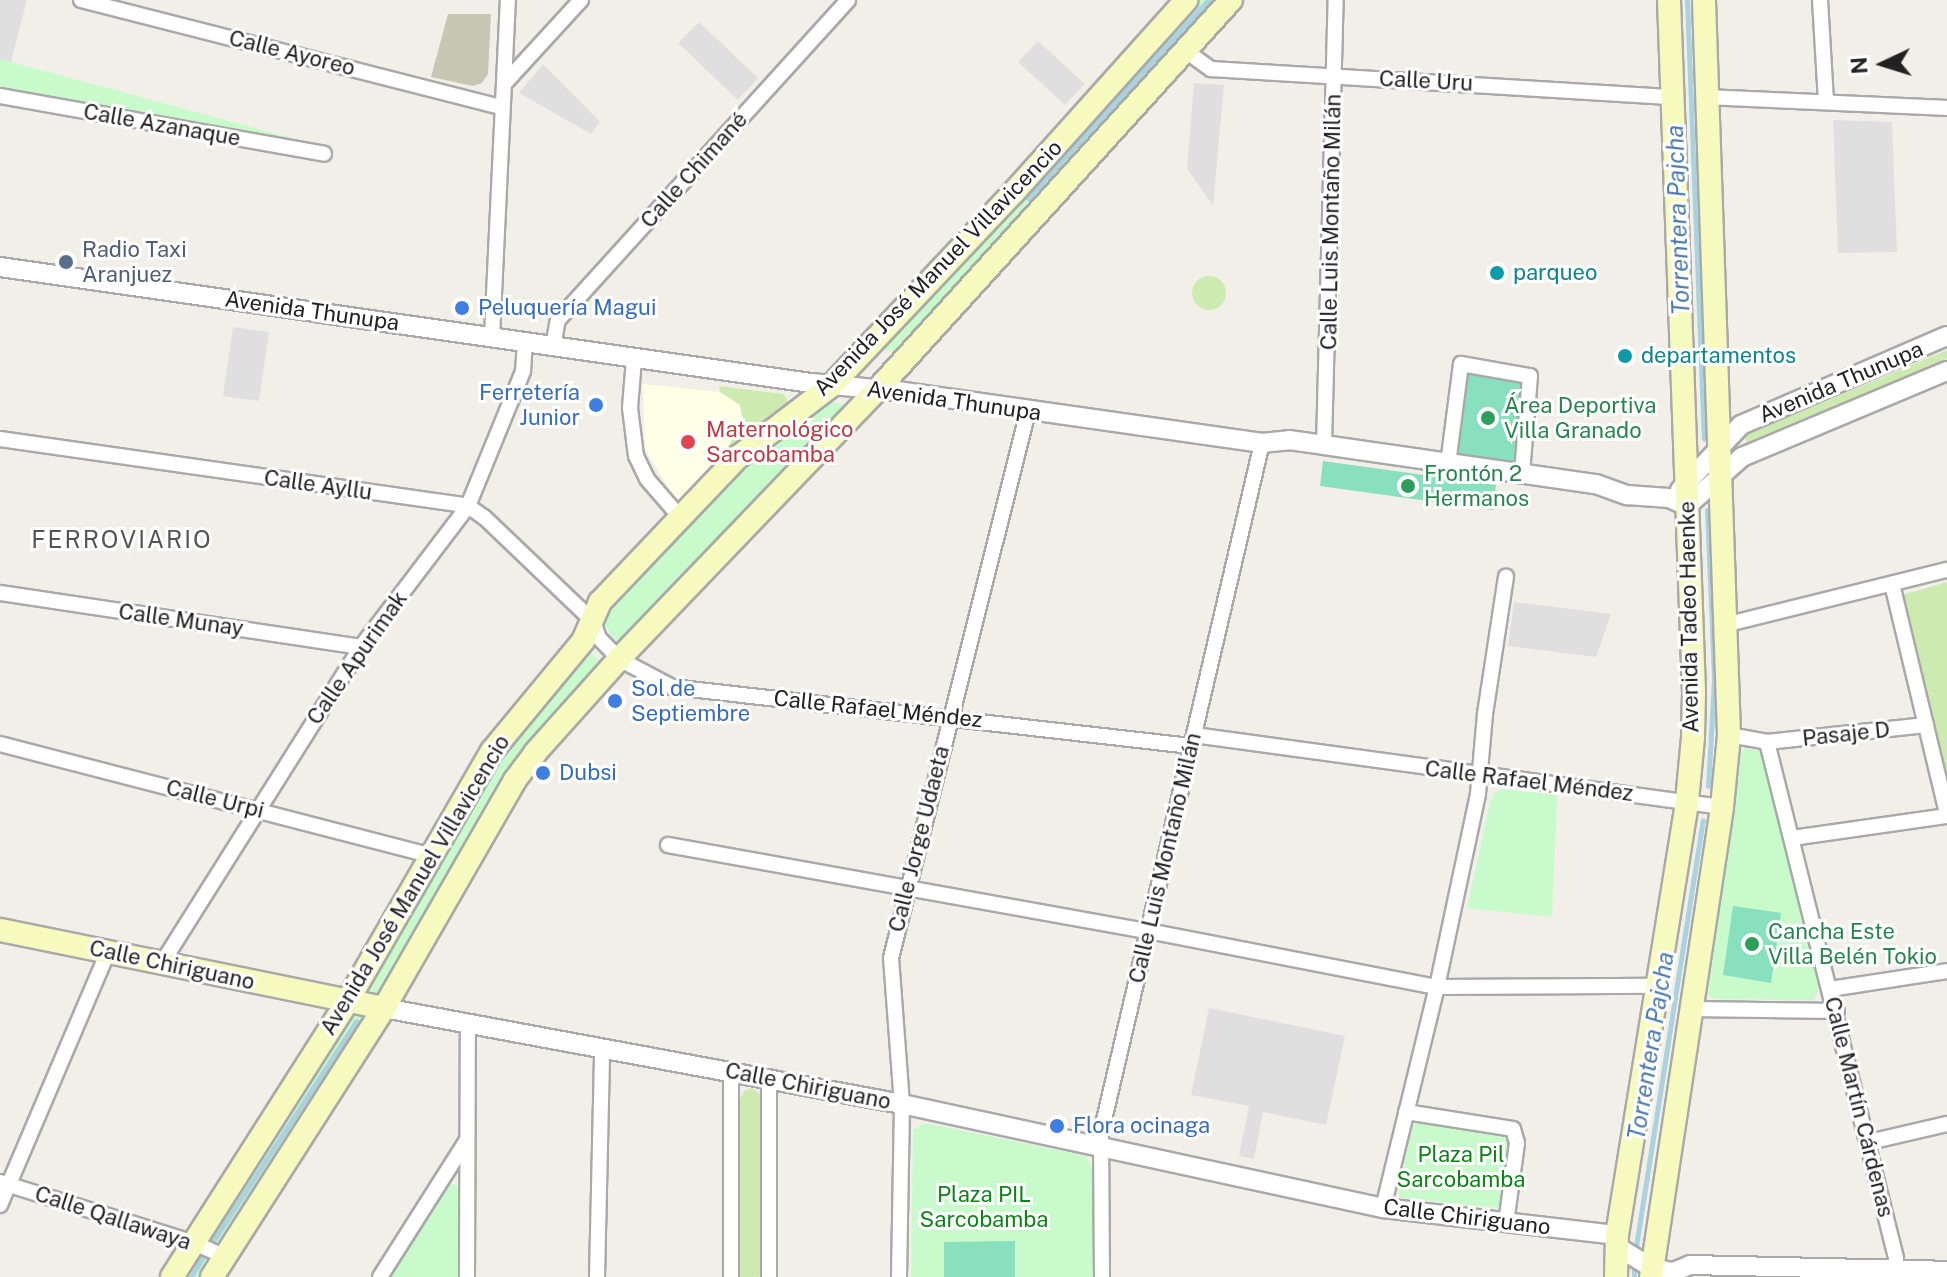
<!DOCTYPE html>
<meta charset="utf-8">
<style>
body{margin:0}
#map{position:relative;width:1947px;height:1277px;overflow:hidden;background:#f2efe9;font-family:"Public Sans",sans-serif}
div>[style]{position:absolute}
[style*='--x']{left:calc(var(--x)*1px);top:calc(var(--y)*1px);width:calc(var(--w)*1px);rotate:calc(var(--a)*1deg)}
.residential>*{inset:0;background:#e0dfdf}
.education>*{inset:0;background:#ffffe5}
.construction>*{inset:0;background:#c7c7b4}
.grass>*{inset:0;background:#cdebb0}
.round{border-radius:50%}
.park>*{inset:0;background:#c8facc}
.pitch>*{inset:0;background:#88e0be}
.stream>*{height:5px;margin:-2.5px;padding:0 2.5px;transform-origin:2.5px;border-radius:2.5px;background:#aad3df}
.roads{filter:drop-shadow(2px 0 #a9a9a9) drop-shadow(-2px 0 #a9a9a9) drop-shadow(0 2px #a9a9a9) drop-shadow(0 -2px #a9a9a9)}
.minor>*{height:14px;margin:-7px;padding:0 7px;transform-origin:7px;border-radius:7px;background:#fff}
.tertiary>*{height:18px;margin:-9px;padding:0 9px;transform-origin:9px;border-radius:9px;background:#fff}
.secondary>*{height:22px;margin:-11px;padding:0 11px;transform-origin:11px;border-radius:11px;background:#f7fabf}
.dots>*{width:22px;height:22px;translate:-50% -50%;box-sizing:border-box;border:4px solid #fff;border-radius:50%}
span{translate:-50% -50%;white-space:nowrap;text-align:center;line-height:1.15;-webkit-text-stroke:6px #fff;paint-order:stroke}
.street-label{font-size:22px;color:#222}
.service-label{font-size:22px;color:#4e5e75}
.left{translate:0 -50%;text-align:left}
.culture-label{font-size:22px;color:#0d838f}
.shop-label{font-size:22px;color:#366cbe}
.right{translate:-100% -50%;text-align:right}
.leisure-label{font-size:22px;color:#27864d}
.health-label{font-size:22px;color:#be3a42}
.park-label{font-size:22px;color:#0c8416}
.water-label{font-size:24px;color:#4a7aab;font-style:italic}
.neighbourhood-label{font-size:24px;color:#555;letter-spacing:2px}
.north{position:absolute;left:1843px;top:24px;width:80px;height:80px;-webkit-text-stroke:6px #fff;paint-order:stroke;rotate:266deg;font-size:22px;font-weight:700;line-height:32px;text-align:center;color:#222}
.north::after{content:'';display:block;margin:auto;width:28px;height:36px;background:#222;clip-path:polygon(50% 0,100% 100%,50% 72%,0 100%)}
</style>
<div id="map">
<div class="residential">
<div style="clip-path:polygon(0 0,27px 0,11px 62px,0 59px)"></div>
<div style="clip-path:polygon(699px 22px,758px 78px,738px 100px,678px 43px)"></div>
<div style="clip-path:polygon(1038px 41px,1085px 84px,1065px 105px,1018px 62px)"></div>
<div style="clip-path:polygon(543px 64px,600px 122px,591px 134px,519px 93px)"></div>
<div style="clip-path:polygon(1194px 83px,1224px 85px,1213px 206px,1187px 168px)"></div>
<div style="clip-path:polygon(1833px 120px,1892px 122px,1897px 252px,1838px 253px)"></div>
<div style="clip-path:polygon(233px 327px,269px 332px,259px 401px,223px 396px)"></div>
<div style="clip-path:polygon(1514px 602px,1611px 614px,1596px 657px,1508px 646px)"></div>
<div style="clip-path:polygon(1209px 1008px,1345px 1036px,1326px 1125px,1263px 1112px,1254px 1159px,1239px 1156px,1249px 1106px,1191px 1095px)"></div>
</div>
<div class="education">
<div style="clip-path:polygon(643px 384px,720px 392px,740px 405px,743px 420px,727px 449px,677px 502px,645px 449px)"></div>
</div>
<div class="construction">
<div style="clip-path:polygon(448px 14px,491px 14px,488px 74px,482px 83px,473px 86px,431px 77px)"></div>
</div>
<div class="grass">
<div class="round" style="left:1192px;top:276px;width:34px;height:34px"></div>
<div style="clip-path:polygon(1947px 350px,1947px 359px,1747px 442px,1744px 436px)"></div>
<div style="clip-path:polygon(719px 386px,783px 394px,787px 399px,786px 409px,730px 457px,727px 449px,743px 420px,740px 405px,720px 392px)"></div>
<div style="clip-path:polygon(1947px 582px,1947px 782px,1902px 595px)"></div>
<div style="clip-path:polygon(752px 1088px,763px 1096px,762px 1270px,759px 1277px,740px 1277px,737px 1269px,739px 1101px,744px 1091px)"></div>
</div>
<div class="park">
<div style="clip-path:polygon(1200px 0,1219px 0,902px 346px,892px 351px,881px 350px)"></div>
<div style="clip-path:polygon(0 59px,11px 62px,303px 141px,0 88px)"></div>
<div style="clip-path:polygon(827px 400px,850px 407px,621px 644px,614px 639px,604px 624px,616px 596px,739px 469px)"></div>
<div style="clip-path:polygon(590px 652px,603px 665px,382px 998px,360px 995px,503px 749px)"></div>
<div style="clip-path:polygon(1746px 748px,1762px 751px,1818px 978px,1819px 987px,1814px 1000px,1715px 999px,1708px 994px,1742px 751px)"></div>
<div style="clip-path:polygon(1502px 789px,1557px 795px,1552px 917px,1467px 908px,1490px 803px,1494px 793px)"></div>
<div style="clip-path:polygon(358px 1014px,366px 1021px,221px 1247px,203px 1240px,352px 1015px)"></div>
<div style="clip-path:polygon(1422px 1120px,1511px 1137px,1504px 1204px,1499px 1208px,1401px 1198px,1398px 1192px,1413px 1125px)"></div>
<div style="clip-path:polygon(925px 1123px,1086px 1156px,1093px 1169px,1094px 1277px,911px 1277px,913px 1130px)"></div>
<div style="clip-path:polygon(448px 1184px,455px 1184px,459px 1190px,458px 1277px,388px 1277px)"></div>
<div style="clip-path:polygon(200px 1251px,212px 1259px,204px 1277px,180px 1277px)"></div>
</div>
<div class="pitch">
<div style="clip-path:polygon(1463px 374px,1525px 383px,1514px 462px,1452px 454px)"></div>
<div style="clip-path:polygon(1323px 461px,1496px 485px,1493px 510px,1320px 486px)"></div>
<div style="clip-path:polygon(1733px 906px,1781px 913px,1771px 983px,1723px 975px)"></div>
<div style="clip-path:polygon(1015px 1241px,1015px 1277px,944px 1277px,944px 1242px)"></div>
</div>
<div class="stream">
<div style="--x:1687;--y:0;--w:439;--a:87.8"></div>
<div style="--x:1028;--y:198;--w:268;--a:-47.7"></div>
<div style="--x:1707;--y:510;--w:170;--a:87.6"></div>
<div style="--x:1714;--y:680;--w:106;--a:93.2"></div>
<div style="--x:214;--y:1240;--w:261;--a:-57"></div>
<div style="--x:1635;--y:1253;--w:438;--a:-81.1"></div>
<div style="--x:191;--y:1277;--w:23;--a:-59"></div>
<div style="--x:1634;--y:1277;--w:14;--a:-90"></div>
</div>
<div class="roads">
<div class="minor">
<div style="--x:81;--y:0;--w:434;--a:14.3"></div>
<div style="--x:1820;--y:0;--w:102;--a:86.6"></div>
<div style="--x:1186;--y:51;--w:31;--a:36"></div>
<div style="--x:1211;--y:69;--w:463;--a:3.5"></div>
<div style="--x:504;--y:84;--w:114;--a:-47.5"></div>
<div style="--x:0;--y:96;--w:329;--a:10.1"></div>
<div style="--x:1707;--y:97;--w:240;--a:2.6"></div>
<div style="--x:492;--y:337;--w:337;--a:-87.3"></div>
<div style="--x:553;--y:347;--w:27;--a:-80"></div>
<div style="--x:558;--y:320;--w:432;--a:-47.8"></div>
<div style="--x:634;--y:359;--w:49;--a:94.7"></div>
<div style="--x:630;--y:408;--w:48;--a:82.9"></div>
<div style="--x:636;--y:456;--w:25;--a:64"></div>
<div style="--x:647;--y:479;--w:49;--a:49.1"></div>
<div style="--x:0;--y:439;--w:473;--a:8.1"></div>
<div style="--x:468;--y:506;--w:19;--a:35"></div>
<div style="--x:484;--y:517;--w:151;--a:43.7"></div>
<div style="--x:593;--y:621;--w:18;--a:71"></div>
<div style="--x:599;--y:638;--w:29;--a:46"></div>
<div style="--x:619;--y:659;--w:60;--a:27.8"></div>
<div style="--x:672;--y:687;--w:522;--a:6.49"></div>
<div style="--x:1324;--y:445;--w:445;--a:-88.5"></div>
<div style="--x:1448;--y:464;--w:101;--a:-82.6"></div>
<div style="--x:1461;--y:364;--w:70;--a:9.9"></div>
<div style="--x:1530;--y:376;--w:97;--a:94.7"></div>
<div style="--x:1892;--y:584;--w:236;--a:76.5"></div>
<div style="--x:0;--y:593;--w:365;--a:8.5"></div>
<div style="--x:1728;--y:624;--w:226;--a:-13.9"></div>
<div style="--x:1194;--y:735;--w:533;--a:7.77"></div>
<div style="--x:1729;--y:735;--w:39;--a:10"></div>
<div style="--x:1767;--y:742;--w:532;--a:75.96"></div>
<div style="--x:1896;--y:1258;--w:19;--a:93"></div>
<div style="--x:1767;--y:742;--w:160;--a:-6.1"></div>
<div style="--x:0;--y:744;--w:444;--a:14.5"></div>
<div style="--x:1792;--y:838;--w:157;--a:-8.1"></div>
<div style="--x:668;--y:845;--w:488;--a:10.2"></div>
<div style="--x:1148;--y:931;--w:294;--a:11"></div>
<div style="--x:1437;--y:987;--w:220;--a:-0.3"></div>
<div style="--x:162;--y:963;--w:373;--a:-57.8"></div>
<div style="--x:361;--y:647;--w:177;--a:-52.8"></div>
<div style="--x:468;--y:506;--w:146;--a:-67.8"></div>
<div style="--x:523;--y:371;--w:29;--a:-86"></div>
<div style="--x:1830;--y:989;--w:118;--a:-8.7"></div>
<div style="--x:1690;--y:1009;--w:147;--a:0.8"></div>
<div style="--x:731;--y:1072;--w:205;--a:90"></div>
<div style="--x:1406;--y:1112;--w:108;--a:9"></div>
<div style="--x:1513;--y:1129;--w:15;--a:74"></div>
<div style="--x:1517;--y:1143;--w:81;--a:97.8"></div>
<div style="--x:1869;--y:1142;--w:80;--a:-13"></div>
<div style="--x:0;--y:1182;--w:201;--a:17.4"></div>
<div style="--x:192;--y:1242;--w:36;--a:24"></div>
<div style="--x:0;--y:1205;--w:275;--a:-66.9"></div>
<div style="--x:1383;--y:1208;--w:228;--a:-76.3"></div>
<div style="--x:1437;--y:987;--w:197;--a:-78"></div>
<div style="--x:1478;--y:794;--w:80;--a:-85"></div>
<div style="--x:1485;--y:714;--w:139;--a:-81.3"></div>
<div style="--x:380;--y:1277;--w:162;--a:-57.6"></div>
<div style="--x:467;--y:1277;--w:251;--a:-89.8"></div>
<div style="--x:597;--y:1277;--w:229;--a:-88.7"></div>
<div style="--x:769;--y:1277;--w:198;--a:-90"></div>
<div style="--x:899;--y:1277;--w:173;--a:-89"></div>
<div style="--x:902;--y:1104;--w:146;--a:-94.3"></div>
<div style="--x:891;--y:958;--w:564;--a:-75.94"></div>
<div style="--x:1102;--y:1277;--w:144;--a:-90.4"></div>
<div style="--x:1101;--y:1133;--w:709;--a:-76.87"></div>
</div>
<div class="tertiary">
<div style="--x:0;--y:267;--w:819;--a:8.14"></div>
<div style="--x:811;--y:383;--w:86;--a:5.3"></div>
<div style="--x:897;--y:391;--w:369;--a:8.1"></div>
<div style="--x:1262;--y:443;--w:27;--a:-6"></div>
<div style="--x:1289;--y:440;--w:35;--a:8"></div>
<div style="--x:1324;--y:445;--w:275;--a:8.2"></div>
<div style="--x:1596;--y:484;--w:33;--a:20"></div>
<div style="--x:1627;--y:495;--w:42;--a:4.1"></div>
<div style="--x:1669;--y:498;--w:20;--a:24"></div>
<div style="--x:1687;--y:506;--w:74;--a:-41.7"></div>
<div style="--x:1742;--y:457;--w:222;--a:-22.8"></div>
<div style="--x:1680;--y:490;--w:89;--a:-46.8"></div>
<div style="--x:1741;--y:425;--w:224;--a:-23.4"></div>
<div style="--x:384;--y:1008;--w:527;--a:10.5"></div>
<div style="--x:902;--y:1104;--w:492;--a:12.2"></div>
<div style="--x:1383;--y:1208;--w:236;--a:6.6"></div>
<div style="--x:1616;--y:1246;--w:42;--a:31.4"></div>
<div style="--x:1652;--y:1268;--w:21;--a:11"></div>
<div style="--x:1673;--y:1272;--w:18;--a:-22"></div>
<div style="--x:1690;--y:1265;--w:257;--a:1.3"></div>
</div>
<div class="secondary">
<div style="--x:0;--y:930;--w:392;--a:11.5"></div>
<div style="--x:172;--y:1277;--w:326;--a:-57.5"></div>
<div style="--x:347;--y:1002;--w:290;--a:-60"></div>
<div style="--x:492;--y:751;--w:143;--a:-50.4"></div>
<div style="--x:583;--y:641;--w:43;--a:-66.4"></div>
<div style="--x:600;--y:602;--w:200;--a:-46.4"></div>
<div style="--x:738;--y:457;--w:117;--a:-37.4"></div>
<div style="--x:831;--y:386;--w:267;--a:-46.7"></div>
<div style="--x:1014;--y:192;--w:258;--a:-48.1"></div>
<div style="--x:212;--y:1277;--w:319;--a:-57.4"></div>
<div style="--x:384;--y:1008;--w:263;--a:-60.1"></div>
<div style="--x:515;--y:780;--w:34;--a:-53"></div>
<div style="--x:535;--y:753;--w:126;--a:-48.2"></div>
<div style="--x:619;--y:659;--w:374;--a:-46.2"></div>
<div style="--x:878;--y:389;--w:525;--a:-47.78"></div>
<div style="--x:1616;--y:1277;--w:42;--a:-88.6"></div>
<div style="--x:1617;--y:1235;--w:440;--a:-80.8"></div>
<div style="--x:1687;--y:801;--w:64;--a:-84.6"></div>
<div style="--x:1693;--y:737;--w:45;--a:-88.7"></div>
<div style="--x:1694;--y:692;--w:692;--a:-92.07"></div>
<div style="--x:1651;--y:1277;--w:475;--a:-81.4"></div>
<div style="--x:1722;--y:807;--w:72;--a:-84.4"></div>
<div style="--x:1729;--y:735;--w:735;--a:-91.95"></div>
</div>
</div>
<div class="dots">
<div style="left:66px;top:262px;background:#5c6f8a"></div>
<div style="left:1497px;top:273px;background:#0f9aa8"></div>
<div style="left:462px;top:308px;background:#3f7fe0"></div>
<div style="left:1625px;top:356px;background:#0f9aa8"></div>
<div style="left:596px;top:405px;background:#3f7fe0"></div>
<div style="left:1488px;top:418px;background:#2e9e5b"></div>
<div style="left:688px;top:442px;background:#e0444e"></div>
<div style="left:1408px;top:486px;background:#2e9e5b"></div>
<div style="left:615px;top:701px;background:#3f7fe0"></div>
<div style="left:543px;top:773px;background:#3f7fe0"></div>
<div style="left:1752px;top:944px;background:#2e9e5b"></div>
<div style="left:1057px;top:1126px;background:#3f7fe0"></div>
</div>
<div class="street-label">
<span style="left:292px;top:53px;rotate:14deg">Calle Ayoreo</span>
<span style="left:1426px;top:81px;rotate:3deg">Calle Uru</span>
<span style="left:162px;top:125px;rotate:10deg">Calle Azanaque</span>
<span style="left:694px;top:170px;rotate:-48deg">Calle Chimané</span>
<span style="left:1331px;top:222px;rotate:-89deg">Calle Luis Montaño Milán</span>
<span style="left:938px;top:268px;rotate:-46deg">Avenida José Manuel Villavicencio</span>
<span style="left:312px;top:311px;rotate:8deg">Avenida Thunupa</span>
<span style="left:1841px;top:382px;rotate:-23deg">Avenida Thunupa</span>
<span style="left:954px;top:401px;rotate:8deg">Avenida Thunupa</span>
<span style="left:318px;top:485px;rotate:8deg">Calle Ayllu</span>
<span style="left:1689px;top:617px;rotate:-91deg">Avenida Tadeo Haenke</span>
<span style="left:181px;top:620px;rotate:8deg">Calle Munay</span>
<span style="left:357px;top:658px;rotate:-55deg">Calle Apurimak</span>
<span style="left:878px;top:709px;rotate:6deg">Calle Rafael Méndez</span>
<span style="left:1846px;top:734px;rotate:-6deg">Pasaje D</span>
<span style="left:1529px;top:781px;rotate:7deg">Calle Rafael Méndez</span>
<span style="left:215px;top:799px;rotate:14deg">Calle Urpi</span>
<span style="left:919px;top:839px;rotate:-76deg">Calle Jorge Udaeta</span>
<span style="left:1165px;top:858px;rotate:-77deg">Calle Luis Montaño Milán</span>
<span style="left:415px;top:885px;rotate:-59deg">Avenida José Manuel Villavicencio</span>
<span style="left:172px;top:965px;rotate:12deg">Calle Chiriguano</span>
<span style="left:808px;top:1086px;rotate:11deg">Calle Chiriguano</span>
<span style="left:1859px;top:1107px;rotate:76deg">Calle Martín Cárdenas</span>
<span style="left:1467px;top:1217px;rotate:7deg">Calle Chiriguano</span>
<span style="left:113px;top:1218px;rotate:18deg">Calle Qallawaya</span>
</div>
<div class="service-label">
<span class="left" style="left:82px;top:262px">Radio Taxi<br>Aranjuez</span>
</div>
<div class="culture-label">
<span class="left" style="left:1513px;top:273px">parqueo</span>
<span class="left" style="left:1641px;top:356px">departamentos</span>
</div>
<div class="shop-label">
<span class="left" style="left:478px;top:308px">Peluquería Magui</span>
<span class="right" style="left:580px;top:405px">Ferretería<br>Junior</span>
<span class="left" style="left:631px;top:701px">Sol de<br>Septiembre</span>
<span class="left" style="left:559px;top:773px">Dubsi</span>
<span class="left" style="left:1073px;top:1126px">Flora ocinaga</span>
</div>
<div class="leisure-label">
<span class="left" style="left:1504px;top:418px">Área Deportiva<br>Villa Granado</span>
<span class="left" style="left:1424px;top:486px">Frontón 2<br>Hermanos</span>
<span class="left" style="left:1768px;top:944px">Cancha Este<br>Villa Belén Tokio</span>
</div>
<div class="health-label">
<span class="left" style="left:706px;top:442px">Maternológico<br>Sarcobamba</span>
</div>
<div class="park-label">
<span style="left:1461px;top:1167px">Plaza Pil<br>Sarcobamba</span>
<span style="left:984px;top:1207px">Plaza PIL<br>Sarcobamba</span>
</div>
<div class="water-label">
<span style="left:1678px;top:220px;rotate:-92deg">Torrentera Pajcha</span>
<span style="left:1651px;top:1046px;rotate:-81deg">Torrentera Pajcha</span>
</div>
<div class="neighbourhood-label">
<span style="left:122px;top:540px">FERROVIARIO</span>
</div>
<div class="north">N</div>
</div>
